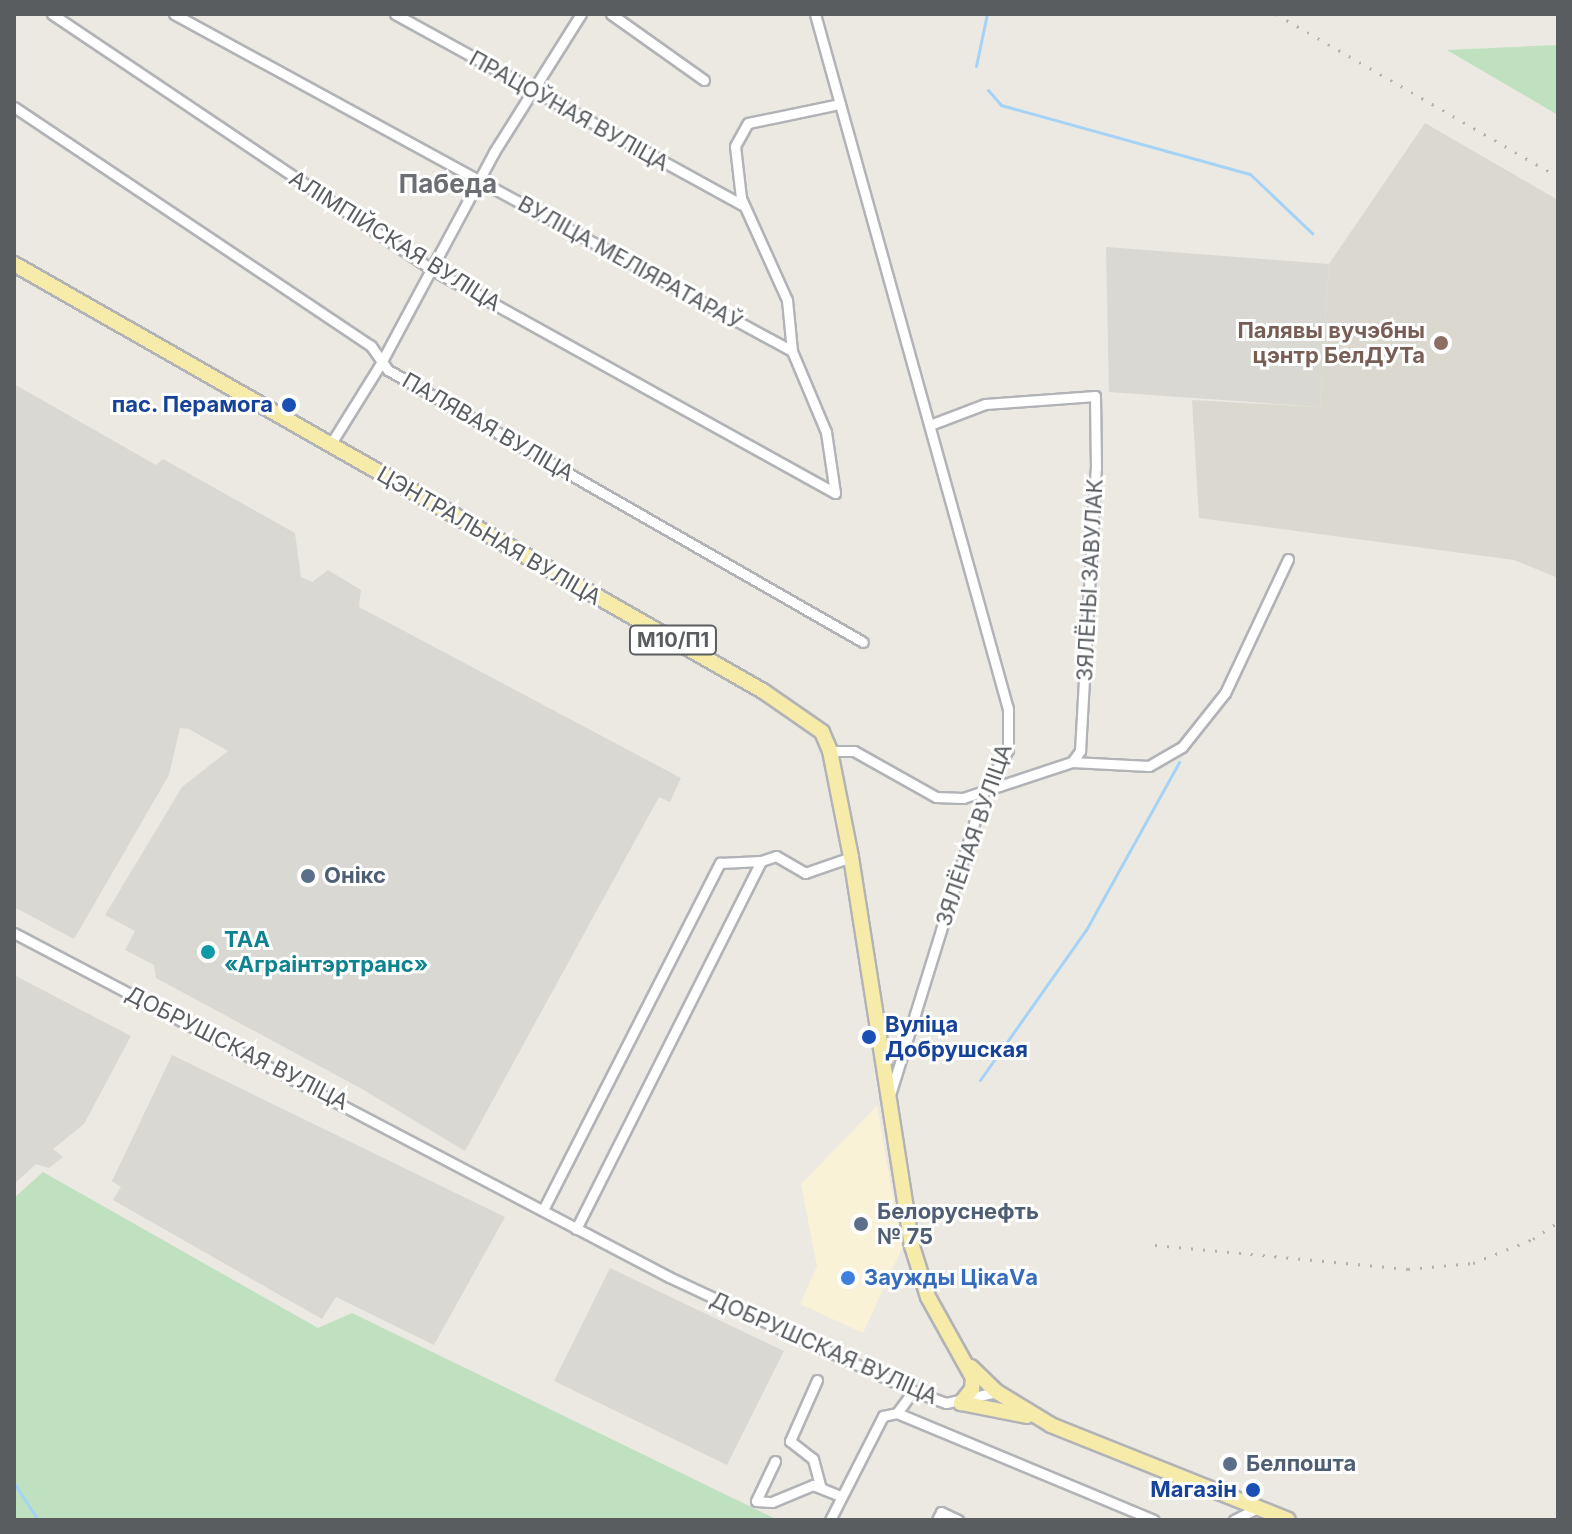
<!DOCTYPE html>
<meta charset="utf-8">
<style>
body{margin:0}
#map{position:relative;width:1572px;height:1534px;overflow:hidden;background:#ebe9e1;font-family:Inter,sans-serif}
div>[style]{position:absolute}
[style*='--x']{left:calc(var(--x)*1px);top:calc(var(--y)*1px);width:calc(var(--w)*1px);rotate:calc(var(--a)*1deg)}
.commercial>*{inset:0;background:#faf2d7}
.industrial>*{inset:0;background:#dad8d3}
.education>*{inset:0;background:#dbd8cf}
.green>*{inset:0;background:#bfe1bf}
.stream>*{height:3px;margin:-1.5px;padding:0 1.5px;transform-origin:1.5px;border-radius:1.5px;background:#a5d3f7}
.roads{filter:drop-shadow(2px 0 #b1b3b7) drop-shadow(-2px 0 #b1b3b7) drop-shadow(0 2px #b1b3b7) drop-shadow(0 -2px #b1b3b7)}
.street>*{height:9px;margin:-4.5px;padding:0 4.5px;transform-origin:4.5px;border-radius:4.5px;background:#fff}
.primary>*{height:14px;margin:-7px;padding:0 7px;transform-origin:7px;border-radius:7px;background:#f7ebaa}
.rail>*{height:3px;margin-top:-1.5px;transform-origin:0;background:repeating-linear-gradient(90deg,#b1b2b2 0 2px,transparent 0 12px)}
.dots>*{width:22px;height:22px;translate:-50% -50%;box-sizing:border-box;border:4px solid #fff;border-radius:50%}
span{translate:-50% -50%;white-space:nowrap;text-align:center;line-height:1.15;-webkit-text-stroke:6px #fff;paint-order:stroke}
.shield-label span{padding:2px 6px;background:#fff;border:2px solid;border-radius:6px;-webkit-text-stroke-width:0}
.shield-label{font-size:20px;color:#595d60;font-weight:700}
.street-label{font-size:22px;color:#595d60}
.education-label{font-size:22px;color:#785e54;font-weight:700}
.right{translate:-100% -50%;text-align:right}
.transit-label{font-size:22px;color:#164399;font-weight:700}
.left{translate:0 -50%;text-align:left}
.service-label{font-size:22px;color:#4e5e75;font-weight:700}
.culture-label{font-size:22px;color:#0d838f;font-weight:700}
.shop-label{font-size:22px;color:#366cbe;font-weight:700}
.quarter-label{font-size:26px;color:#6b6e72;font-weight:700}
.frame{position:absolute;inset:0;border:16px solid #595d60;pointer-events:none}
</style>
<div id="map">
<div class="commercial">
<div style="clip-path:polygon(877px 1106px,902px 1248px,863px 1333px,800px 1304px,817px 1266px,801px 1184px)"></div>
</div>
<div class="industrial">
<div style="clip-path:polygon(1106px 247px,1329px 264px,1320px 407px,1109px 392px)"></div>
<div style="clip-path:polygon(14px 384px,156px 465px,163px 459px,295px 533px,301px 577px,312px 582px,328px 570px,361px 590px,359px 607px,681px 778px,670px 802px,659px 797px,465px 1151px,362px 1089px,156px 978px,154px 965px,125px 950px,135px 931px,105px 915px,182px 787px,228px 751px,189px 729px,180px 728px,169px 775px,74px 939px,14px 907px)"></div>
<div style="clip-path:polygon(14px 975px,131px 1036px,84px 1124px,53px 1149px,63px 1157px,49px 1168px,36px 1164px,14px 1184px)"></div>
<div style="clip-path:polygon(172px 1055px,505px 1217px,434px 1345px,336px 1297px,322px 1319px,113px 1200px,121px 1187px,112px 1181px)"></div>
<div style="clip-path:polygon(610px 1268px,784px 1351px,727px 1465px,554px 1381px)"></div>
</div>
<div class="education">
<div style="clip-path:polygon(1425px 123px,1558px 200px,1558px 578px,1514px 560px,1199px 518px,1192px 400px,1320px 407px,1329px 264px)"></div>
</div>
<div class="green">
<div style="clip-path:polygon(1558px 45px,1558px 115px,1447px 50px)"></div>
<div style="clip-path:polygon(43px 1172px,318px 1328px,352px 1313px,778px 1520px,14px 1520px,14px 1198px)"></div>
</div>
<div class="stream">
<div style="--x:976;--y:66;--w:53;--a:-78.1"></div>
<div style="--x:988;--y:90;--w:20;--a:49"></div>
<div style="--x:1001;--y:105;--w:258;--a:15.5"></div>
<div style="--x:1250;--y:174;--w:86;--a:43.6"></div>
<div style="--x:980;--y:1080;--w:184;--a:-54.8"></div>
<div style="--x:1086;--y:930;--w:192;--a:-61"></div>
<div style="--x:14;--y:1483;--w:44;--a:57"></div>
</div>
<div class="roads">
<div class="street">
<div style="--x:52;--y:14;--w:457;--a:33.9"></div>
<div style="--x:431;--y:269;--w:462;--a:29"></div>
<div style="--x:835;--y:493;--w:62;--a:-98.4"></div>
<div style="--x:826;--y:432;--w:88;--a:-112.8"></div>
<div style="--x:792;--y:351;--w:51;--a:-95.6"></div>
<div style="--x:787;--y:300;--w:112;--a:-114.3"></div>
<div style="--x:741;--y:198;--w:52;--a:-96.6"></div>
<div style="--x:735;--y:146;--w:26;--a:-61"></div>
<div style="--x:748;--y:123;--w:94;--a:-11.7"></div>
<div style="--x:174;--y:14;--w:704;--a:28.6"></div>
<div style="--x:395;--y:14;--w:398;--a:28.8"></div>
<div style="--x:611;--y:14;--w:114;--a:35.4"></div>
<div style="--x:815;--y:14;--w:721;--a:74.48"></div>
<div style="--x:1008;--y:709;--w:41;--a:90"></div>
<div style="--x:1008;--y:750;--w:44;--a:121.2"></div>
<div style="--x:985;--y:788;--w:317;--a:107.2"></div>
<div style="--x:14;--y:107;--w:430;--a:33.8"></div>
<div style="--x:371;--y:346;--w:29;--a:55"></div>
<div style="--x:388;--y:370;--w:547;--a:29.8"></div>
<div style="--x:330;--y:445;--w:97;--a:-58.1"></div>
<div style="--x:381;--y:363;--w:239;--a:-61.8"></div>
<div style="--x:494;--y:152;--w:163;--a:-57.8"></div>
<div style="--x:830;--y:751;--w:24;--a:0"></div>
<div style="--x:854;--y:751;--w:94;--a:29.3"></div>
<div style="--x:936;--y:797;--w:27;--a:2"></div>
<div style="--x:963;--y:798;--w:115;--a:-18.3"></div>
<div style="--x:1072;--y:762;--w:14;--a:-54"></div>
<div style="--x:1080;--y:751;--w:283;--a:-86.8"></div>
<div style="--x:1096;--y:468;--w:72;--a:-90.8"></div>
<div style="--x:1095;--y:396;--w:110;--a:175.8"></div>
<div style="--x:985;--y:404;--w:59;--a:159.1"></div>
<div style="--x:1072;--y:762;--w:77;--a:3"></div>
<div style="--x:1149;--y:766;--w:38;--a:-30"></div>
<div style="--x:1182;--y:747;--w:69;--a:-51.5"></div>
<div style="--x:1225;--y:693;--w:148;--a:-64.8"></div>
<div style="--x:14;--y:933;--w:740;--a:27.71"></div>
<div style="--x:669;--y:1277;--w:269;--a:25"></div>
<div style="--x:913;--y:1391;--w:35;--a:20"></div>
<div style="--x:946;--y:1403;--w:52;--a:-12.2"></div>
<div style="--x:543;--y:1210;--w:390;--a:-63"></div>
<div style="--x:720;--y:863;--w:41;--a:-2.8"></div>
<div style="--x:576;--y:1229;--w:412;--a:-63.3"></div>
<div style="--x:761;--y:861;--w:16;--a:-18"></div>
<div style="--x:776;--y:856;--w:34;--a:30"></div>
<div style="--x:805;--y:873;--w:49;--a:-19.2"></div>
<div style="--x:817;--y:1380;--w:67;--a:113.9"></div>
<div style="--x:790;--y:1441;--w:29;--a:38"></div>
<div style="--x:813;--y:1459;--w:30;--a:75"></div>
<div style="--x:897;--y:1413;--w:278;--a:22.6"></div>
<div style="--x:775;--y:1461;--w:44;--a:115.4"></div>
<div style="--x:756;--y:1501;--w:16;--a:4"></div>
<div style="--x:772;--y:1502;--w:44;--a:-22.5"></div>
<div style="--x:813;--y:1485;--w:27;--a:22"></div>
<div style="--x:830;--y:1520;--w:117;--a:-63"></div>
<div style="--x:883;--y:1416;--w:14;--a:-12"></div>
<div style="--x:897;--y:1413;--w:27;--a:-54"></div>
<div style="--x:937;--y:1520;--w:9;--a:-63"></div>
<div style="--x:941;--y:1512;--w:19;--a:25"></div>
<div style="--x:1234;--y:1520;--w:28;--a:-27"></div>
</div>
<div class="primary">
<div style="--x:14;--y:264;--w:862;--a:29.69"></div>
<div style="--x:763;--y:691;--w:72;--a:34.8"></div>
<div style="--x:822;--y:732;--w:21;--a:67"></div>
<div style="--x:830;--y:751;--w:108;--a:78.8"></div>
<div style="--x:851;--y:857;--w:394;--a:81.1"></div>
<div style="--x:912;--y:1246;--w:53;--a:72.6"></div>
<div style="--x:928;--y:1297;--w:93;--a:60.9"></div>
<div style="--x:973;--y:1378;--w:11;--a:95"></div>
<div style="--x:972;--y:1389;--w:18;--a:128"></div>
<div style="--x:971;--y:1367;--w:36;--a:44"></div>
<div style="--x:997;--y:1392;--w:63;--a:31.4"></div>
<div style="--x:1051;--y:1425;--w:255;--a:21.8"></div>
<div style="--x:961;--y:1403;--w:67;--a:11.1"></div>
</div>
</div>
<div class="rail">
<div style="--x:1276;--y:14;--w:326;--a:30"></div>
<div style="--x:1155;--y:1245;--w:254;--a:5.4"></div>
<div style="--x:1408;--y:1269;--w:65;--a:-5.3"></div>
<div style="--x:1473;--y:1263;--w:65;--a:-21.8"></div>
<div style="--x:1533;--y:1239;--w:30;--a:-34"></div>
</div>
<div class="dots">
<div style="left:1441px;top:343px;background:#8d6e63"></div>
<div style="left:289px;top:405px;background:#1a4fb4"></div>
<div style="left:308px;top:876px;background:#5c6f8a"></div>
<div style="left:208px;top:952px;background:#0f9aa8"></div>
<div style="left:869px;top:1037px;background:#1a4fb4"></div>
<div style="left:861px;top:1224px;background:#5c6f8a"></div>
<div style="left:848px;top:1278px;background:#3f7fe0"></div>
<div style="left:1230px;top:1464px;background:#5c6f8a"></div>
<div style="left:1253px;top:1490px;background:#1a4fb4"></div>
</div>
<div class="shield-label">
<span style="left:673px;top:640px">М10/П1</span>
</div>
<div class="street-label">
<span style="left:569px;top:111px;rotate:29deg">ПРАЦОЎНАЯ ВУЛІЦА</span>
<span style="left:395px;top:241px;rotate:32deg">АЛІМПІЙСКАЯ ВУЛІЦА</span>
<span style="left:630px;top:263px;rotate:29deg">ВУЛІЦА МЕЛІЯРАТАРАЎ</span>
<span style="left:488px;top:427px;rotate:30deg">ПАЛЯВАЯ ВУЛІЦА</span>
<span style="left:489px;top:536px;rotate:30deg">ЦЭНТРАЛЬНАЯ ВУЛІЦА</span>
<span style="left:1090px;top:580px;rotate:-87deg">ЗЯЛЁНЫ ЗАВУЛАК</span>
<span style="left:974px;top:835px;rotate:-71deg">ЗЯЛЁНАЯ ВУЛІЦА</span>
<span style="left:237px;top:1048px;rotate:27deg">ДОБРУШСКАЯ ВУЛІЦА</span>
<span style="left:824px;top:1348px;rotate:24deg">ДОБРУШСКАЯ ВУЛІЦА</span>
</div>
<div class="education-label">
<span class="right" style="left:1425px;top:343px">Палявы вучэбны<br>цэнтр БелДУТа</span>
</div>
<div class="transit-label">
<span class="right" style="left:273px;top:405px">пас. Перамога</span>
<span class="left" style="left:885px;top:1037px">Вуліца<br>Добрушская</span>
<span class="right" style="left:1237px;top:1490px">Магазін</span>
</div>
<div class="service-label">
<span class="left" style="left:324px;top:876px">Онікс</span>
<span class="left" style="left:877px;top:1224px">Белоруснефть<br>№ 75</span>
<span class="left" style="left:1246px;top:1464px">Белпошта</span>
</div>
<div class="culture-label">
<span class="left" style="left:224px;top:952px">ТАА<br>«Аграінтэртранс»</span>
</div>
<div class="shop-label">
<span class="left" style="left:864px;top:1278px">Заужды ЦікаVа</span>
</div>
<div class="quarter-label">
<span style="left:448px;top:184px">Пабеда</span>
</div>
<div class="frame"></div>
</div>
